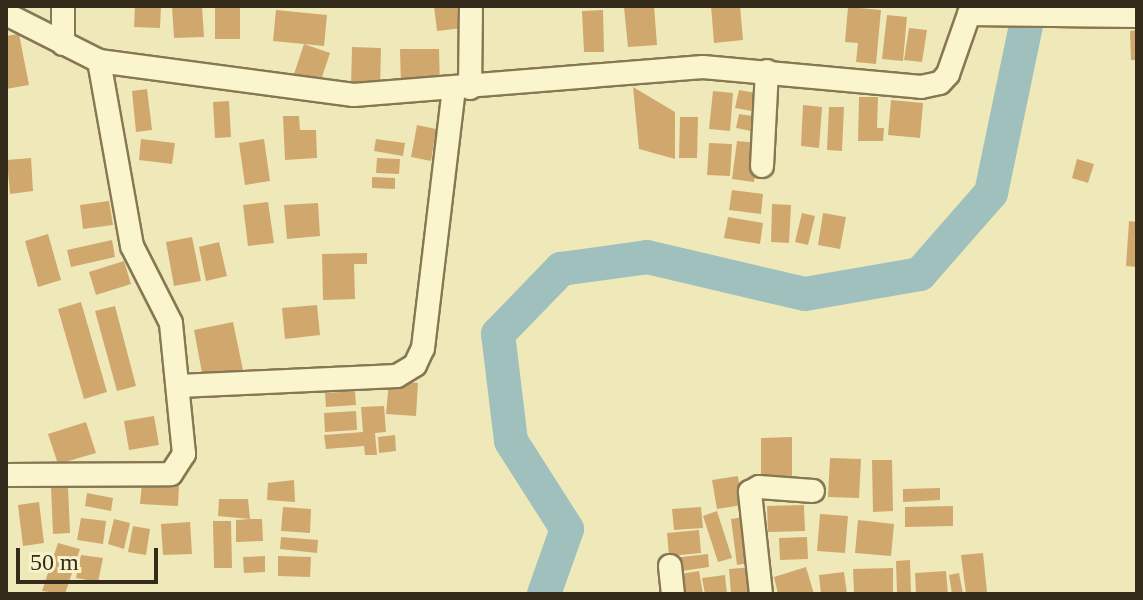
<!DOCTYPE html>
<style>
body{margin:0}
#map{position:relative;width:1143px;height:600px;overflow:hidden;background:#efe9ba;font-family:"Times New Roman",serif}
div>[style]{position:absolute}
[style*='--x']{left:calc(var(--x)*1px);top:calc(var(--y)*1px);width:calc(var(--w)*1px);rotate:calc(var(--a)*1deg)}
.river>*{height:34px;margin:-17px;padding:0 17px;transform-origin:17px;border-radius:17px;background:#9fc0bc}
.building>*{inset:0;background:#d0a86e}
.roads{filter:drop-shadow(2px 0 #877854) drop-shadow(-2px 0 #877854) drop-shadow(0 2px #877854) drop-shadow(0 -2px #877854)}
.street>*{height:22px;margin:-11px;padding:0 11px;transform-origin:11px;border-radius:11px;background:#faf5cd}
span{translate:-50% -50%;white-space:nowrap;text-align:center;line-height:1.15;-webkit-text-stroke:6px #f7f2ca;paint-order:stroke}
.frame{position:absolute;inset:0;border:8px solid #352b1a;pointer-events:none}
.scale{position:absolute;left:16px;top:548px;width:142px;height:36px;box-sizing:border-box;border:4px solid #352b1a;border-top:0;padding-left:10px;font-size:24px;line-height:28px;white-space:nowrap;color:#352b1a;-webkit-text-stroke:6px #f7f2ca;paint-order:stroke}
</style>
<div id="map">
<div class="river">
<div style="--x:544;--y:594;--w:69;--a:-70.5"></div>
<div style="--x:567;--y:529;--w:104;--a:-122.5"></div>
<div style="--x:511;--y:441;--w:108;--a:-96.9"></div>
<div style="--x:498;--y:334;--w:91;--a:-45.9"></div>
<div style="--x:561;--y:269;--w:87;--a:-7.9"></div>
<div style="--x:647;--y:257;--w:162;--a:13.2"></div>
<div style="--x:805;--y:294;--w:117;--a:-9.9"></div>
<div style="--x:920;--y:274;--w:108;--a:-48.8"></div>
<div style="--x:991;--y:193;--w:191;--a:-78.2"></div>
</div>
<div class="building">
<div style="clip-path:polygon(135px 6px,161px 6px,160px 28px,134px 27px)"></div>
<div style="clip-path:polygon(172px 6px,202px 6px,204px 37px,174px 38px)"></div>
<div style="clip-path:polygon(215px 6px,240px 6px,240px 39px,215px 39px)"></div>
<div style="clip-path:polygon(434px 6px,460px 6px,463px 28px,437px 31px)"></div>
<div style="clip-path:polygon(654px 6px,657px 45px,628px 47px,624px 7px)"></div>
<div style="clip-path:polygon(711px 6px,740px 6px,743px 40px,714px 43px)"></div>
<div style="clip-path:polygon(848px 7px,881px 10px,876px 64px,856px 62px,858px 43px,845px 42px)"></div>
<div style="clip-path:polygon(276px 10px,327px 15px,324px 46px,273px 41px)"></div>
<div style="clip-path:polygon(603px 10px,604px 52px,584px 52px,582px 11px)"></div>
<div style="clip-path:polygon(887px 15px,907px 17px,903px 61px,882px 59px)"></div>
<div style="clip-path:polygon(909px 28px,927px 30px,922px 62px,904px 60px)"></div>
<div style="clip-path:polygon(1137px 30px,1137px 60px,1131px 60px,1130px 31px)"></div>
<div style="clip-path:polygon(19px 34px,29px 85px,6px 89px,6px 36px)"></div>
<div style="clip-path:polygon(304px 44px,330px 53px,319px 86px,293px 77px)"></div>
<div style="clip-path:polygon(352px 47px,381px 48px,380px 88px,351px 87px)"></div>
<div style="clip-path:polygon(400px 49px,439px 49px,440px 88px,401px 89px)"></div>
<div style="clip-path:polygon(633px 87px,675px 112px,675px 159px,639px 149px)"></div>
<div style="clip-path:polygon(147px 89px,152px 130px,136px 132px,132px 91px)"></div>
<div style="clip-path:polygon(739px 90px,761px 94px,757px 112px,735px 108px)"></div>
<div style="clip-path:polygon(713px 91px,733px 93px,730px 131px,709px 129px)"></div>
<div style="clip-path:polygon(859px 97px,878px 97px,877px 128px,884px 128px,883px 141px,858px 141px)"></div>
<div style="clip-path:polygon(891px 100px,923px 103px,920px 138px,888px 135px)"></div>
<div style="clip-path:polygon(229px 101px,231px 137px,215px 138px,213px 102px)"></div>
<div style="clip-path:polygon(803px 105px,822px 107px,819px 148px,801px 146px)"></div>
<div style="clip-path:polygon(829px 107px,844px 107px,842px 151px,827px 150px)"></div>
<div style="clip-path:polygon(739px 114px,759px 117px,756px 132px,736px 128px)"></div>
<div style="clip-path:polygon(283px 116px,299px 116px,300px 130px,316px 130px,317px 158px,285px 160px)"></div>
<div style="clip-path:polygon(680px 117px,698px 117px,697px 158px,679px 158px)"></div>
<div style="clip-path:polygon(417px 125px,436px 129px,431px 161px,411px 157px)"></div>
<div style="clip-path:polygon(141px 139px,175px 143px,172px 164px,139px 160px)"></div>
<div style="clip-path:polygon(264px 139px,270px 181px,245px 185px,239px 143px)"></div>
<div style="clip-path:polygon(376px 139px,405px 143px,403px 156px,374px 151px)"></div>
<div style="clip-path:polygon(737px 141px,760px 143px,754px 182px,732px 179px)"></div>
<div style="clip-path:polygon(709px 143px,732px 144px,730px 176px,707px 175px)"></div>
<div style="clip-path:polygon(31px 158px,33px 191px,10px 194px,7px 160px)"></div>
<div style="clip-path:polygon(377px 158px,400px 159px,399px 174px,376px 173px)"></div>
<div style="clip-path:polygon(1077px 159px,1094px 164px,1088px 183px,1072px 178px)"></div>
<div style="clip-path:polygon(372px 177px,395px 178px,395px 189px,372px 188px)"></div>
<div style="clip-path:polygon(732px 190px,763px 194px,761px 214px,729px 210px)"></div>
<div style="clip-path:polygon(109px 201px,113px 225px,83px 229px,80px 205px)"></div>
<div style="clip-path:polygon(268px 202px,274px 243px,248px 246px,243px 205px)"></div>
<div style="clip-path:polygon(318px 203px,320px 236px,287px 239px,284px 205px)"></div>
<div style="clip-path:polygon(772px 204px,791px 205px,789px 243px,771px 242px)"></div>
<div style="clip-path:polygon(802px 213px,815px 216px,808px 245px,795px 242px)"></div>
<div style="clip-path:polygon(823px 213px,846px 217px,840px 249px,818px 245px)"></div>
<div style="clip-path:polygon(728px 217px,763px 223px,760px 244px,724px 238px)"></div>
<div style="clip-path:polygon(1129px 221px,1137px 222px,1137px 267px,1126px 266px)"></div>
<div style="clip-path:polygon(48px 234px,61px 280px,38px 287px,25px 241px)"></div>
<div style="clip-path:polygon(192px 237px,201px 281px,174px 286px,166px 242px)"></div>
<div style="clip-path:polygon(112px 240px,115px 257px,71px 267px,67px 250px)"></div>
<div style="clip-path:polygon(219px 242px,227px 276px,206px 281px,199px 247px)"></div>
<div style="clip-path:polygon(367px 253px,367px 264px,354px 264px,355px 299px,323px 300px,322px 254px)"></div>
<div style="clip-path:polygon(124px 261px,131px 284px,96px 295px,89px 272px)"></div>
<div style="clip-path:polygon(81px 302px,107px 392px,84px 399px,58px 309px)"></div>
<div style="clip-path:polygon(317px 305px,320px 335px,285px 339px,282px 308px)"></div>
<div style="clip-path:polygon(115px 306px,136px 386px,117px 391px,95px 311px)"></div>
<div style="clip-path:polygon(233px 322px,243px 370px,203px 378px,194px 330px)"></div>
<div style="clip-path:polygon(389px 381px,418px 383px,416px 416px,386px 414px)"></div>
<div style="clip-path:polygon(355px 391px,356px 405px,326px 407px,325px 393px)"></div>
<div style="clip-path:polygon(384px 406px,386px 432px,375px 433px,377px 455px,365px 455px,364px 446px,326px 449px,324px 435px,363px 432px,361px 407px)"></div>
<div style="clip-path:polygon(356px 411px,357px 430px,325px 432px,324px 413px)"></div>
<div style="clip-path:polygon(154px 416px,159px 445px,129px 450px,124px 421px)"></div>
<div style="clip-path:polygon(86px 422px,96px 453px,58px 464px,48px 434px)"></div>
<div style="clip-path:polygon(395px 435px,396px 451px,379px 453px,378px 437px)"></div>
<div style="clip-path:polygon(792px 437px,792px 476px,761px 476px,761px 438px)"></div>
<div style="clip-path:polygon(830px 458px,861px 459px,859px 498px,828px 497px)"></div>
<div style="clip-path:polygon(872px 460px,892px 460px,893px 511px,873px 512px)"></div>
<div style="clip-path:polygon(738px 476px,742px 505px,717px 509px,712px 480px)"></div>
<div style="clip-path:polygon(294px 480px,295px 502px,267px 500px,268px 483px)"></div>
<div style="clip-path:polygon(142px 483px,179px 485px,178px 506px,140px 504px)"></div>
<div style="clip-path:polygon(51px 487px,68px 487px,70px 533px,53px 534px)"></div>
<div style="clip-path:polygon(940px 488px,940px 500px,903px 502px,903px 489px)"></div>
<div style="clip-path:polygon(87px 493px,113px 498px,111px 511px,85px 506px)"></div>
<div style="clip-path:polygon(219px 499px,248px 499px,250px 519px,262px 519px,263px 541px,236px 542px,236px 520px,250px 519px,218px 516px)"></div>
<div style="clip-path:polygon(39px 502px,44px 543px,23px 546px,18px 505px)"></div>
<div style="clip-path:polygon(804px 505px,805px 531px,768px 532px,767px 506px)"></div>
<div style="clip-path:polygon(953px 506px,953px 526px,905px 527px,905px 507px)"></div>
<div style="clip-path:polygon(283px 507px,311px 509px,310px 533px,281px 531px)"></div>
<div style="clip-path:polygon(701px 507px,703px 528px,674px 530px,672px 509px)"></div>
<div style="clip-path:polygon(717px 511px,732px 558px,718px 562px,703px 516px)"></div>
<div style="clip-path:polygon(820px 514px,848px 516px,845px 553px,817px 551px)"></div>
<div style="clip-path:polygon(750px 516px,756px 562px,737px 565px,731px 519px)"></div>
<div style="clip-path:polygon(81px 518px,106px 521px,103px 544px,77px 540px)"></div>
<div style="clip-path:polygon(114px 519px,130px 523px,124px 549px,108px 544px)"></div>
<div style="clip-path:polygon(858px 520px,894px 524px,891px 556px,855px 553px)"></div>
<div style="clip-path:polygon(213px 521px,231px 521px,232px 568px,214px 568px)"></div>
<div style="clip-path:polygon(190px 522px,192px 554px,163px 555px,161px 524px)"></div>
<div style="clip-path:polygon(133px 526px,150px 529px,146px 555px,128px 552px)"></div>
<div style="clip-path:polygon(699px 530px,701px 553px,669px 556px,667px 533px)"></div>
<div style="clip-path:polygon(281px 537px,318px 540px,317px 553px,280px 549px)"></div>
<div style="clip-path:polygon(807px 537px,808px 559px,780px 560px,779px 538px)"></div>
<div style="clip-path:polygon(58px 543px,80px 549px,65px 594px,42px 591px)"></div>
<div style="clip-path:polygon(983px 553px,987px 592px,966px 594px,961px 555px)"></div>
<div style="clip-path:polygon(708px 554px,709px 567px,675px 572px,673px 558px)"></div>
<div style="clip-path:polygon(81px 555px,103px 558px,98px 582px,76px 578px)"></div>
<div style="clip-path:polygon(265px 556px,265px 572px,244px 573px,243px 557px)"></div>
<div style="clip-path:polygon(278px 556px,311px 557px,310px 577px,278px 576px)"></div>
<div style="clip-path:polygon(910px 560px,911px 594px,897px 594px,896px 561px)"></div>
<div style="clip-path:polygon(754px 567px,756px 594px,731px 594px,729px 569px)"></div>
<div style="clip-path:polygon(806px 567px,814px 594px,778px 594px,774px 577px)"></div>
<div style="clip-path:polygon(893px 568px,893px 594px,854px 594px,853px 569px)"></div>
<div style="clip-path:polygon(699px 571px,703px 594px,677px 594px,674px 575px)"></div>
<div style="clip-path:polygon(946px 571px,948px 594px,916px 594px,915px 573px)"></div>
<div style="clip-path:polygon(844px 572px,847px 594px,821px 594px,819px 575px)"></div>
<div style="clip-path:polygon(959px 573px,963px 594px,952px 594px,949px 575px)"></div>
<div style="clip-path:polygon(725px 575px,727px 594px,705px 594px,702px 578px)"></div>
</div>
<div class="roads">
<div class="street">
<div style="--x:63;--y:6;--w:38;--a:90"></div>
<div style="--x:6;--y:14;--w:104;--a:26.8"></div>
<div style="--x:99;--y:61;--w:257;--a:7.6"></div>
<div style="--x:354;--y:95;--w:350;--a:-4.6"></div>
<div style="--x:703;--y:67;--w:219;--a:5.2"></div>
<div style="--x:921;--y:87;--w:19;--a:-12"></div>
<div style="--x:940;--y:83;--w:12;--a:-48"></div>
<div style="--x:948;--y:74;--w:64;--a:-70.7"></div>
<div style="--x:969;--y:14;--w:168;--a:0.7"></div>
<div style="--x:470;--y:88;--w:82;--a:-89.3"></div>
<div style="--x:762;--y:166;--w:95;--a:-87"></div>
<div style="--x:179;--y:386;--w:218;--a:-2.6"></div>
<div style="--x:397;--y:376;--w:21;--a:-31"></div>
<div style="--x:415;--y:365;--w:19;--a:-65"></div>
<div style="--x:423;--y:348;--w:261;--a:-83.2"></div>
<div style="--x:6;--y:475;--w:165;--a:-0.3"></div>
<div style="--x:171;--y:474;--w:24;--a:-57"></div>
<div style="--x:184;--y:454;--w:132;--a:-95.7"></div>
<div style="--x:171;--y:323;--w:86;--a:-116.9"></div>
<div style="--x:132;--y:246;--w:188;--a:-100.1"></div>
<div style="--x:670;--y:566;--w:28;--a:84"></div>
<div style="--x:761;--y:594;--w:103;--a:-96.2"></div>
<div style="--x:750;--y:492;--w:10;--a:-29"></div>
<div style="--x:759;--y:487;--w:54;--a:4.2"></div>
</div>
</div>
<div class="frame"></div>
<div class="scale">50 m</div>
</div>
